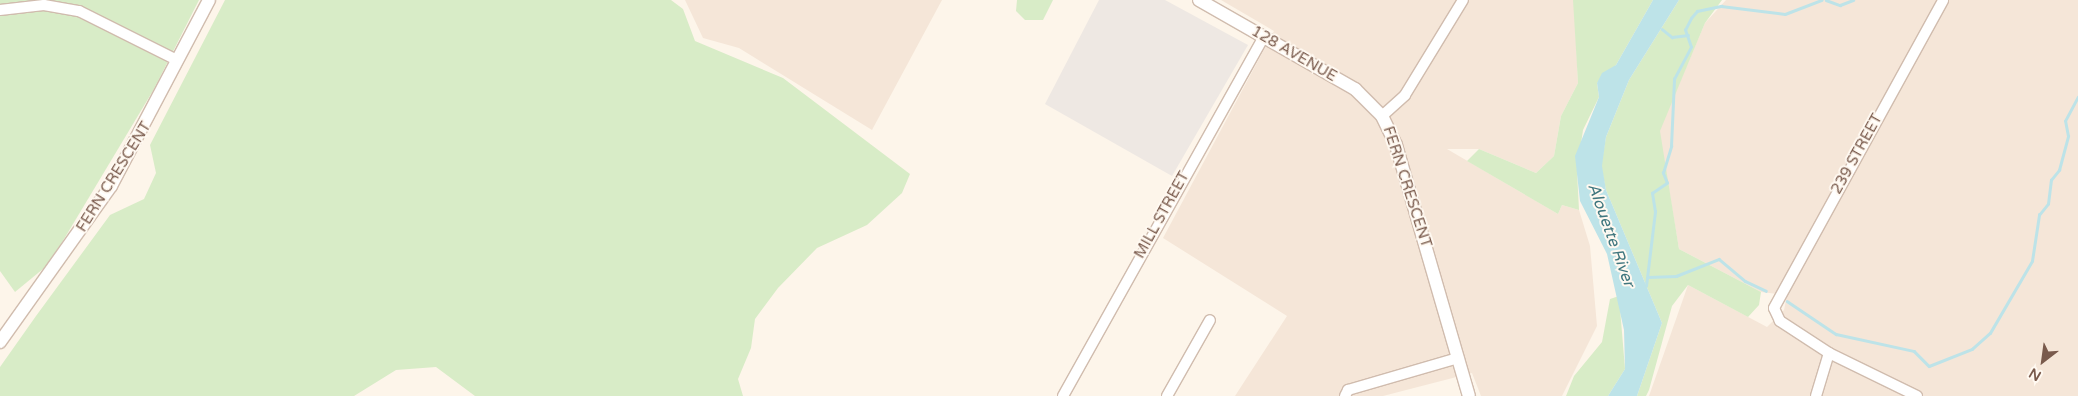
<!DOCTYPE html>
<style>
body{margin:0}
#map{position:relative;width:2078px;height:396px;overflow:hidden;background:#fdf5ea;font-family:"Varela Round",sans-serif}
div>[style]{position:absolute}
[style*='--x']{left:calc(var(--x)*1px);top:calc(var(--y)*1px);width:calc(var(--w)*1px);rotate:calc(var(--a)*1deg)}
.residential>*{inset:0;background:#f5e6d8}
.industrial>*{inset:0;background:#eee8e3}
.green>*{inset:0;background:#d8ecc7}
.water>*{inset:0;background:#bde3e8}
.stream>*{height:2.5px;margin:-1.25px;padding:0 1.25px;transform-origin:1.25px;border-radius:1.25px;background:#bde3e8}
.roads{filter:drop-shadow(1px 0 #d0bcae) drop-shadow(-1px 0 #d0bcae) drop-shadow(0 1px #d0bcae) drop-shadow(0 -1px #d0bcae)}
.minor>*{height:10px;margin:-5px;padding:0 5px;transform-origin:5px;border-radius:5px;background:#fff}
.tertiary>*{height:12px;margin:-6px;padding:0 6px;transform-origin:6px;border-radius:6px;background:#fff}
span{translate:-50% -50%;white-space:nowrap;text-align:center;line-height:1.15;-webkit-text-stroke:4px #fff9f1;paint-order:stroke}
.street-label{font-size:15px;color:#795a4c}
.water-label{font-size:16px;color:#3f767e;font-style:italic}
.north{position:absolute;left:2018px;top:336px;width:50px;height:50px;-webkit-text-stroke:4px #fff9f1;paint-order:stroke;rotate:210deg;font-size:14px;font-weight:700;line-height:20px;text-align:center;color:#795a4c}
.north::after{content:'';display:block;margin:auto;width:18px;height:22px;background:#795a4c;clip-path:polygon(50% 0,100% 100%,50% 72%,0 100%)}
</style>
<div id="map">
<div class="residential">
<div style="clip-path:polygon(685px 0,942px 0,872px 130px,739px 48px,703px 38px)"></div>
<div style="clip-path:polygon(1221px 0,1574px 0,1578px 83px,1561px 116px,1554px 156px,1536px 173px,1479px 149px,1447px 149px,1558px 214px,1562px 205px,1579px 210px,1590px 246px,1597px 326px,1562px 396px,1481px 396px,1472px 373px,1383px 396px,1235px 396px,1287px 316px,1163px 238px,1274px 31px)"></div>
<div style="clip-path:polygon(1726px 0,2078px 0,2078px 396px,1649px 396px,1688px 285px,1767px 327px,1784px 310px,1787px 295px,1761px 292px,1679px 249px,1659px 131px,1705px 23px)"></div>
</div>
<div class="industrial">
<div style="clip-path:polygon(1099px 0,1165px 0,1248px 45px,1172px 176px,1045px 104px)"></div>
</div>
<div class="green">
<div style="clip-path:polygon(0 0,199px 0,154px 89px,49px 264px,15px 292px,0 271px)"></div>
<div style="clip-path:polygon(225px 0,671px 0,683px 9px,695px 41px,783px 78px,910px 174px,902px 193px,867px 225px,817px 248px,778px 288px,755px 319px,751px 348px,738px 379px,743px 396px,475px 396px,436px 367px,396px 370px,354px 396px,0 396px,0 367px,36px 316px,110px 215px,144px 199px,156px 173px,150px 145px)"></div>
<div style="clip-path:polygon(1017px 0,1053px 0,1043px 20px,1025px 20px,1016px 11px)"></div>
<div style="clip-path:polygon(1573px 0,1653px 0,1616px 65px,1597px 83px,1599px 97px,1583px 130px,1577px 171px,1579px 210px,1562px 205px,1558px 214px,1467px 161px,1479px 149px,1536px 173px,1554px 156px,1561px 116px,1578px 83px)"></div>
<div style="clip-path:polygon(1679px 0,1722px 0,1705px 23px,1660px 131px,1679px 249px,1761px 292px,1759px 305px,1748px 317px,1688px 285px,1672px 306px,1649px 390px,1646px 396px,1637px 396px,1662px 323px,1606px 190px,1601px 166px,1606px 137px,1629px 80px)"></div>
<div style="clip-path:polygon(1619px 296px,1625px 369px,1608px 396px,1566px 396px,1574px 376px,1602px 342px,1610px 299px)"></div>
</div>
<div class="water">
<div style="clip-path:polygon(1653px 0,1679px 0,1629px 80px,1606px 137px,1602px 166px,1606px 190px,1662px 323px,1637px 396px,1608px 396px,1625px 369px,1624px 330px,1607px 254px,1580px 201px,1575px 156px,1599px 97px,1597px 83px,1602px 73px,1616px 65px)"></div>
</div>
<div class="stream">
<div style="--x:1826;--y:0;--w:15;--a:20"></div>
<div style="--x:1840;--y:5;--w:14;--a:-21"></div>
<div style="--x:1662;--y:29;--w:13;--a:39"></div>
<div style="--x:1672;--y:37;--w:16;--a:-7"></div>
<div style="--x:1648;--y:277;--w:28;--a:-2"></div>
<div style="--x:1676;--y:276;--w:46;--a:-21.6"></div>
<div style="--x:1719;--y:259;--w:34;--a:40"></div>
<div style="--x:1745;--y:281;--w:23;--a:25"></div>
<div style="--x:1646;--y:286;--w:75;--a:-83.1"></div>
<div style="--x:1655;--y:212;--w:19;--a:-99"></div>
<div style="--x:1652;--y:193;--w:18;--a:-34"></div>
<div style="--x:1667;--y:183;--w:11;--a:-112"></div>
<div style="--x:1663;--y:173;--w:28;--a:-73"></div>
<div style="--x:1671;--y:146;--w:67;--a:-87.4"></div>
<div style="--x:1674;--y:79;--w:36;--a:-62"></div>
<div style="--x:1691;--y:47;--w:18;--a:-109"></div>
<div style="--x:1685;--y:30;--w:13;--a:-63"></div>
<div style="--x:1691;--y:18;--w:9;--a:-49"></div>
<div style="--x:1697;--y:11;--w:25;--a:-12"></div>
<div style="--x:1721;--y:6;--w:64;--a:7.1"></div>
<div style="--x:1785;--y:14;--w:39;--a:-21"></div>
<div style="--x:1787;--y:301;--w:59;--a:34"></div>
<div style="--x:1836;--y:334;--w:80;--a:12.3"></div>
<div style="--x:1914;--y:351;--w:21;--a:45"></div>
<div style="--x:1929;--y:366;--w:46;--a:-21.6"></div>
<div style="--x:1972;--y:349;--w:24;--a:-42"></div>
<div style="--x:1990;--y:333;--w:83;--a:-59.7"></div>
<div style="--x:2032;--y:261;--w:47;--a:-81.3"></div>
<div style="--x:2039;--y:215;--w:14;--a:-51"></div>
<div style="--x:2048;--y:204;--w:24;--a:-83"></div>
<div style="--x:2051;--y:180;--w:13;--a:-51"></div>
<div style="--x:2059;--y:170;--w:35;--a:-75"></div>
<div style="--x:2068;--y:136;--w:15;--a:-101"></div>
<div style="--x:2065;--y:121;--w:27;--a:-62"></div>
</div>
<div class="roads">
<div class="minor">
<div style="--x:0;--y:10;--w:44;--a:-6.5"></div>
<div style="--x:44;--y:5;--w:36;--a:10"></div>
<div style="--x:79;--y:11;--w:110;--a:26.6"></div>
<div style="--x:1382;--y:116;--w:31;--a:-42"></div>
<div style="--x:1405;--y:95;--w:111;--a:-58.6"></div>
<div style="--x:1063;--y:396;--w:412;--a:-60.8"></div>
<div style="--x:1167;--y:396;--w:87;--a:-60.5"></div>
<div style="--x:1345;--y:396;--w:7;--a:-63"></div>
<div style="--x:1348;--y:390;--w:115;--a:-16.2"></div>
<div style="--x:1816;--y:396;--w:45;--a:-73.2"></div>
<div style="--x:1917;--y:396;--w:98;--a:-154"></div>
<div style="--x:1829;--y:353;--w:59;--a:-146.9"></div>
<div style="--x:1780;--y:321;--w:14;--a:-115"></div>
<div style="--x:1774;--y:308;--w:351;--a:-61.2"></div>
</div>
<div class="tertiary">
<div style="--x:1199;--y:0;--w:180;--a:29.7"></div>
<div style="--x:1355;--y:89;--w:38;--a:45"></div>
<div style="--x:1382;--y:116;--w:32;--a:64"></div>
<div style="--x:1396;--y:145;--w:261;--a:73.8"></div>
<div style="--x:0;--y:342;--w:191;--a:-54.6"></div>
<div style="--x:111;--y:186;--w:210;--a:-62.2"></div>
</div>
</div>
<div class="street-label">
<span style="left:1294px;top:54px;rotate:30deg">128 AVENUE</span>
<span style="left:1857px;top:154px;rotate:-61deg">239 STREET</span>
<span style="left:114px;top:177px;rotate:-58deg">FERN CRESCENT</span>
<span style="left:1407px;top:187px;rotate:72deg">FERN CRESCENT</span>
<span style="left:1162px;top:215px;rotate:-61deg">MILL STREET</span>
</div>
<div class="water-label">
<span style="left:1611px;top:235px;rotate:70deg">Alouette River</span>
</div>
<div class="north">N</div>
</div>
